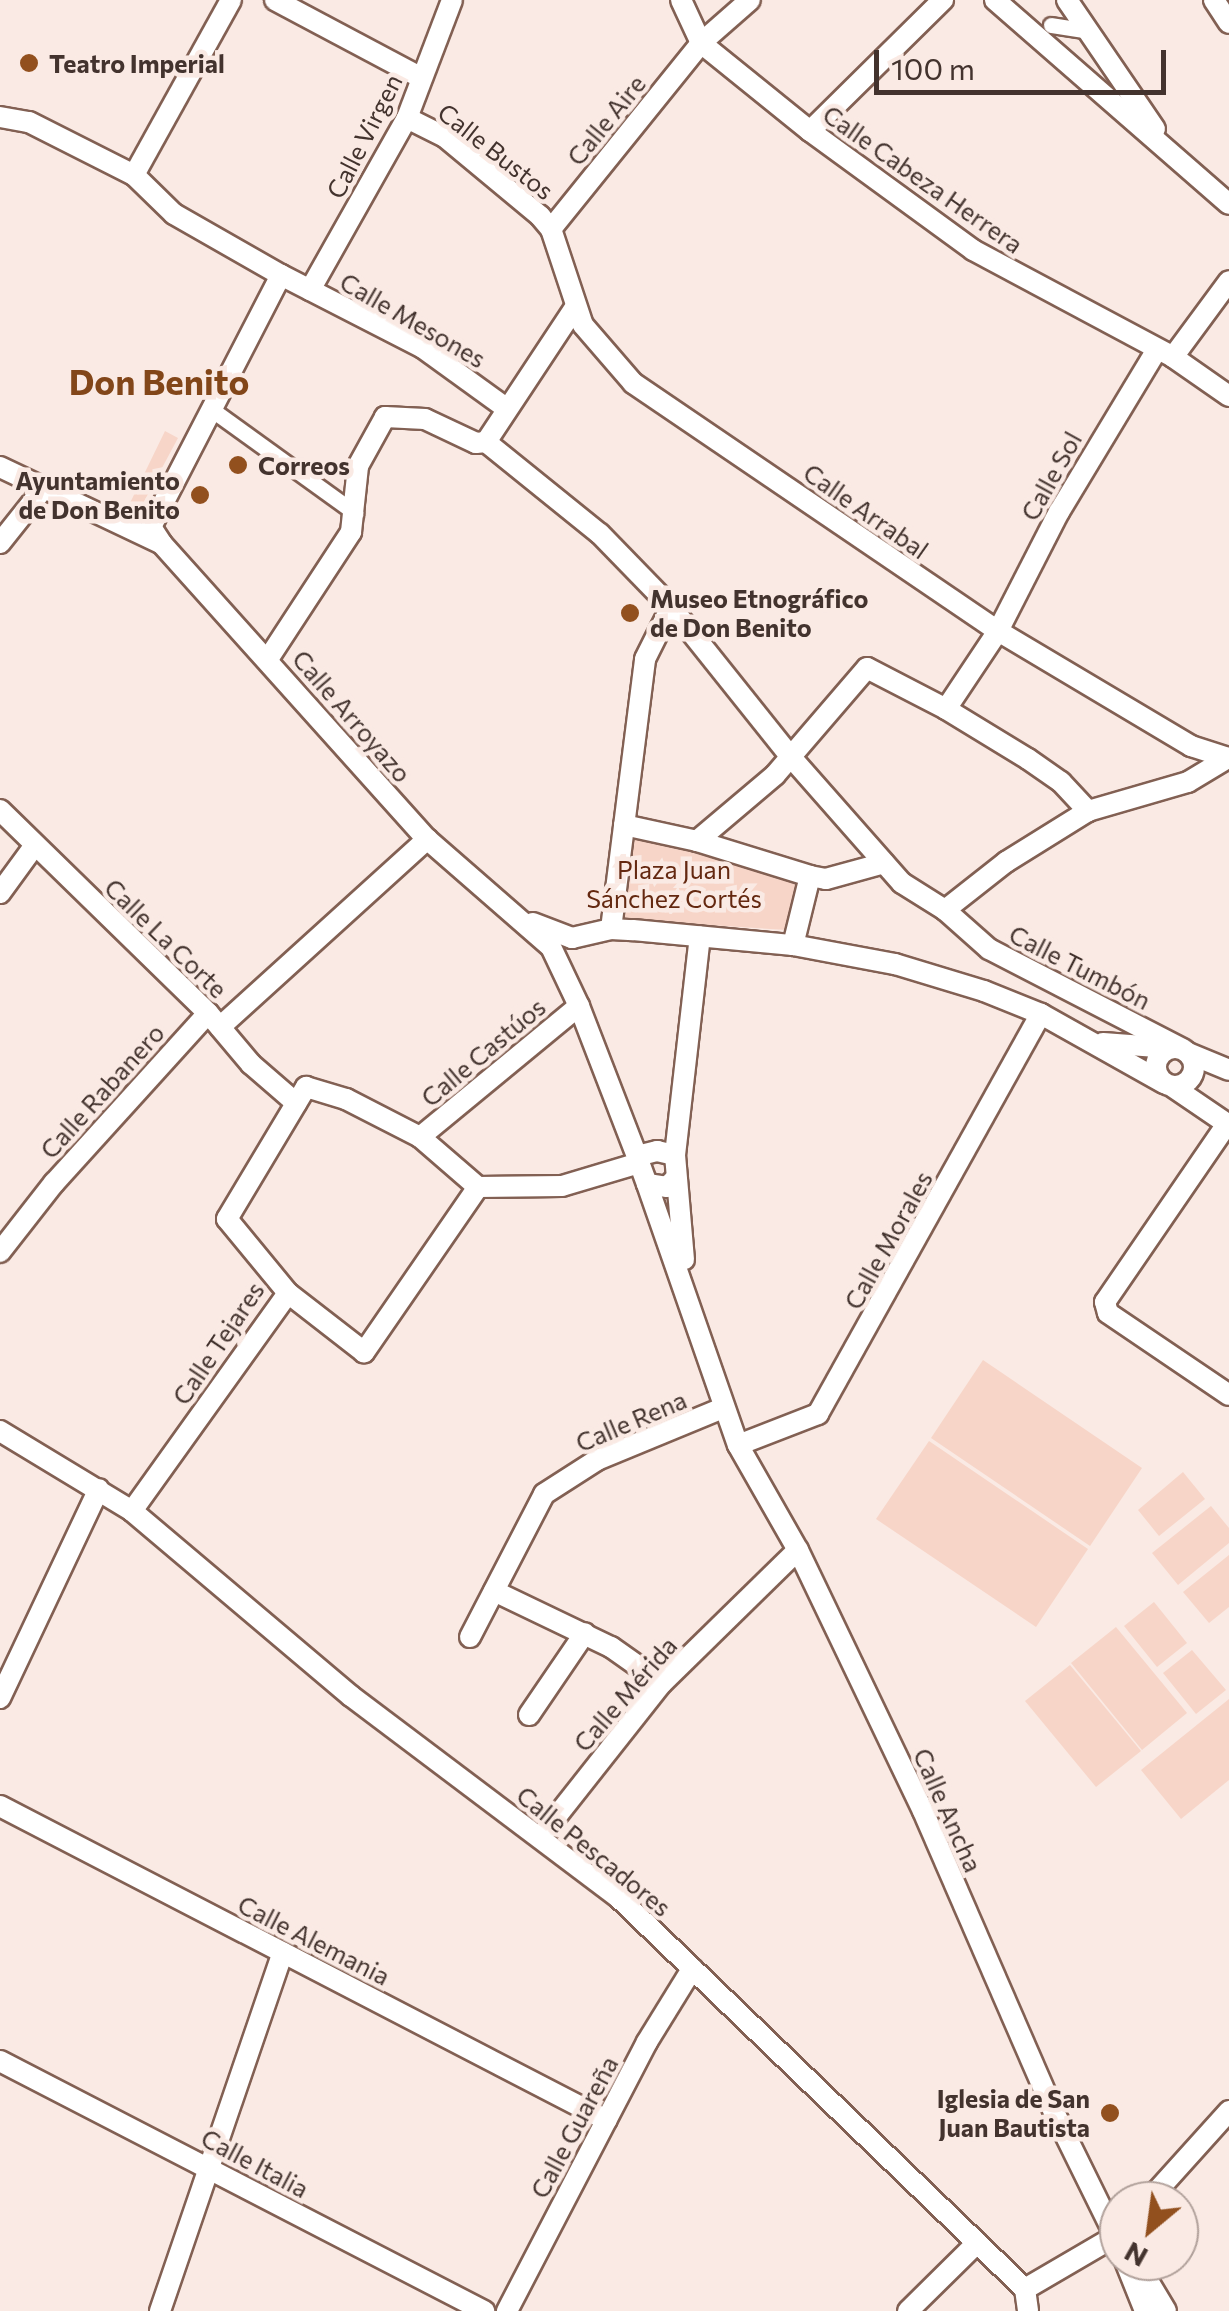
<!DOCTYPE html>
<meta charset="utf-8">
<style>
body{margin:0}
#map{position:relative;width:1229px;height:2311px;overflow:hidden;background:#faeae4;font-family:Commissioner,sans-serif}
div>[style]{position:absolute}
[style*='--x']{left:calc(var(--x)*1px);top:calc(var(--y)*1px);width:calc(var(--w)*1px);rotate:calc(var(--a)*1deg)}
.green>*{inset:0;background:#f7d5c8}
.roads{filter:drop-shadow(2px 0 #826053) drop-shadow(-2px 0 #826053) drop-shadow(0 2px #826053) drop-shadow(0 -2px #826053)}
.pedestrian>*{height:15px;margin:-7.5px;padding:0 7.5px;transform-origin:7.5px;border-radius:7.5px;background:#fff}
.minor>*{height:20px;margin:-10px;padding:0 10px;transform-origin:10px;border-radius:10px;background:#fff}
.minor>.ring{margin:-10px;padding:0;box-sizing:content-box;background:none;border:20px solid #fff;border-radius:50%}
.dots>*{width:28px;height:28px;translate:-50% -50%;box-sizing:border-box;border:5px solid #faeae4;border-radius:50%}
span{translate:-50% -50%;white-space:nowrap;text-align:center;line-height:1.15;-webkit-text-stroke:9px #faeae4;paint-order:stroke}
.poi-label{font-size:25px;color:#43332e;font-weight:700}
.left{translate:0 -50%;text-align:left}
.right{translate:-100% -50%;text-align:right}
.street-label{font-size:25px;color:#43332e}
.park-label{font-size:25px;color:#642810}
.district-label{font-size:35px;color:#824619;font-weight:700}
.north{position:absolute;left:1099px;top:2181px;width:100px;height:100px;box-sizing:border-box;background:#faeae4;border:2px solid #b1a19b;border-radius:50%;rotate:209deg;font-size:28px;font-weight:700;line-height:40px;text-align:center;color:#43332e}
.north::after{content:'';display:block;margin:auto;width:35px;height:45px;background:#92501e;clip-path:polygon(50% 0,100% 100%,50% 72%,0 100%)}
.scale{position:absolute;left:874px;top:50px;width:292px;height:45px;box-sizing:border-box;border:5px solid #43332e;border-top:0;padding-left:12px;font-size:30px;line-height:35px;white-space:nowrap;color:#43332e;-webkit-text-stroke:8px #faeae4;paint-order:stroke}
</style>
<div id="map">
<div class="green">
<div style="clip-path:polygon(165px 431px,178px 438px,140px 509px,121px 521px,115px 518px,120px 508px,107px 501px,130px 503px)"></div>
<div style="clip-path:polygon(635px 833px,798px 880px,787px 930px,628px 920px,619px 915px,627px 842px)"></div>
<div style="clip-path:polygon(983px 1360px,1142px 1468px,1090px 1546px,931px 1438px)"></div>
<div style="clip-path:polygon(929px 1441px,1088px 1549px,1036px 1627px,876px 1519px)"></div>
<div style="clip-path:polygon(1183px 1472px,1205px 1499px,1159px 1536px,1138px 1510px)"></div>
<div style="clip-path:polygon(1211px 1506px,1229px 1528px,1229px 1543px,1178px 1585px,1152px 1553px)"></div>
<div style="clip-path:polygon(1229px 1555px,1229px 1607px,1209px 1623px,1183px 1592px)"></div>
<div style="clip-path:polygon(1154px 1602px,1187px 1643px,1157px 1667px,1124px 1626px)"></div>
<div style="clip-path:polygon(1116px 1627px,1187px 1713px,1142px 1750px,1071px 1663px)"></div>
<div style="clip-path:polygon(1192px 1650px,1226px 1690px,1196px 1714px,1163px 1673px)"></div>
<div style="clip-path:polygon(1070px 1665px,1141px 1751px,1096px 1787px,1025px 1701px)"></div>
<div style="clip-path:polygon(1229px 1699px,1229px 1780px,1181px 1819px,1141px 1770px)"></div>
</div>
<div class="roads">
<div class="pedestrian">
<div style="--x:1051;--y:25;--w:37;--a:9"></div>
<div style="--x:211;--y:409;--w:178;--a:35.8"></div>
</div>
<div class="minor">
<div style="--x:275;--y:0;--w:166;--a:28"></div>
<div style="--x:681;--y:0;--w:47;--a:65.1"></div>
<div style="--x:701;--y:43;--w:140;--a:38.9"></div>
<div style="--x:810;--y:131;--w:202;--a:36.1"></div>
<div style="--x:973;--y:250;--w:227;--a:28.1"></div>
<div style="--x:1173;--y:357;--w:68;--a:34.9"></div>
<div style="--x:995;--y:0;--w:310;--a:41.1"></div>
<div style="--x:1067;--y:0;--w:156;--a:55.7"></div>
<div style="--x:1214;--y:0;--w:27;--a:57"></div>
<div style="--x:0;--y:117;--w:29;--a:10"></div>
<div style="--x:29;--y:122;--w:118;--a:26.8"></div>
<div style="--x:134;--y:175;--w:56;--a:44.3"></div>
<div style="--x:174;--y:214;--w:123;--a:29.7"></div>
<div style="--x:281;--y:275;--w:284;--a:117.3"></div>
<div style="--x:151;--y:527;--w:20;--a:57"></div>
<div style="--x:162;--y:544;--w:397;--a:48.1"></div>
<div style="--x:427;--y:839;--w:164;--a:41.1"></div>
<div style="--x:551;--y:947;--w:65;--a:64.6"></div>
<div style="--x:579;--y:1006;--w:161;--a:68.9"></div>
<div style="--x:407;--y:118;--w:42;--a:26.6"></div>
<div style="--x:445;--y:137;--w:124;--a:39.7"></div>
<div style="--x:540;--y:216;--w:17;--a:50"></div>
<div style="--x:551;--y:229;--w:101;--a:71.6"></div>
<div style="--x:583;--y:325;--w:77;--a:49.2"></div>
<div style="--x:633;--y:383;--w:441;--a:34.2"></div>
<div style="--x:998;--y:631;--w:225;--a:30.8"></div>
<div style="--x:1191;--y:746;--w:40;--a:18"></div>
<div style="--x:810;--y:131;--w:187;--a:-44.6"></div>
<div style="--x:134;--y:175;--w:200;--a:-61"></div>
<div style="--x:551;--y:229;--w:239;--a:-51.1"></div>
<div style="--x:701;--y:43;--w:65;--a:-41.3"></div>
<div style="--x:281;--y:275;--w:160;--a:27.2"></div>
<div style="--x:423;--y:348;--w:102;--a:35.9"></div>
<div style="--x:310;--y:290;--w:197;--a:-60.6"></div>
<div style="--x:407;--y:118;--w:126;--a:-69.1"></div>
<div style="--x:1173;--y:357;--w:94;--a:-53.6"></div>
<div style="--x:486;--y:442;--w:146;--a:38.9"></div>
<div style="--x:600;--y:534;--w:102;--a:45.8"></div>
<div style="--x:671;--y:607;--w:191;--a:51.4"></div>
<div style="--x:790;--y:756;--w:169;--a:48.6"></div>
<div style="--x:902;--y:883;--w:51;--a:32.1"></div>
<div style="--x:945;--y:910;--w:59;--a:41.6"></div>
<div style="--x:989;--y:949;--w:218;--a:27.3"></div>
<div style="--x:486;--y:442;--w:163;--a:-56.5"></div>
<div style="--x:0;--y:467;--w:179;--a:25.4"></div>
<div style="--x:0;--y:543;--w:69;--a:-51.5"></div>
<div style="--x:268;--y:659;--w:152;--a:-56.8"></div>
<div style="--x:351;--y:532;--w:66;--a:-83.9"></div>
<div style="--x:358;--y:466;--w:56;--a:-61.1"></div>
<div style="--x:385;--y:417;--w:40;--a:2.9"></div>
<div style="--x:425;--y:419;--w:56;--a:25.2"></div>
<div style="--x:476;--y:443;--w:10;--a:-6"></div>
<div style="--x:946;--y:709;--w:94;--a:-56.3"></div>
<div style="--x:998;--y:631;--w:134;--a:-62.9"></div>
<div style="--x:1059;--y:512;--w:188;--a:-58.9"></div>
<div style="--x:0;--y:810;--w:291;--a:44.3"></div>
<div style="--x:208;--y:1013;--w:67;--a:49.9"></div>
<div style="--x:251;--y:1064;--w:60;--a:40.9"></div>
<div style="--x:624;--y:825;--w:75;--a:12.4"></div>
<div style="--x:697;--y:841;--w:118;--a:17.2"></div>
<div style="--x:810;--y:876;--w:71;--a:103.8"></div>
<div style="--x:697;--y:841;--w:102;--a:-40.2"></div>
<div style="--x:775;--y:775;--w:141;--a:-49.3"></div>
<div style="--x:867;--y:668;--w:89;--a:27.4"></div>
<div style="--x:946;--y:709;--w:96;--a:31.4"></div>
<div style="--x:1028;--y:759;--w:40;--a:34.9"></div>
<div style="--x:1061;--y:782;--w:40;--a:47"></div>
<div style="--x:810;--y:876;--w:16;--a:11"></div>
<div style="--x:826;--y:879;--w:60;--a:-15.4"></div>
<div style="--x:0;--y:893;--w:59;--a:-53.9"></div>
<div style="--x:945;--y:910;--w:78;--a:-38.2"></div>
<div style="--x:1006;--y:862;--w:97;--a:-31.9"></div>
<div style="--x:1088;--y:811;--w:104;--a:-16.2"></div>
<div style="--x:1188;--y:782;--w:47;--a:-31"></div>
<div style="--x:533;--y:923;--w:42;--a:21"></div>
<div style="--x:572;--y:938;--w:40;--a:-13"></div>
<div style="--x:611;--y:929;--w:22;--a:3"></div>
<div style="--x:633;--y:930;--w:161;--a:5.4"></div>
<div style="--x:793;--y:945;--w:104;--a:10.6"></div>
<div style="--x:895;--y:964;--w:93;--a:16.9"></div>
<div style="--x:984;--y:991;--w:61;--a:22"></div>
<div style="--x:1041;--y:1014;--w:141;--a:29.3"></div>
<div style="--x:611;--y:929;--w:272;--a:-82.8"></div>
<div style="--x:645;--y:659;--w:58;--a:-63.4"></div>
<div style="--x:220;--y:1027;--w:280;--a:-42.2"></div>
<div style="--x:1103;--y:1043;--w:67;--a:4.3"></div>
<div class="ring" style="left:1156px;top:1048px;width:18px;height:18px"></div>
<div style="--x:1188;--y:1053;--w:44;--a:22.5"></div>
<div style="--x:1173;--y:1087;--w:68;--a:34.2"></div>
<div style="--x:1227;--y:1124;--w:216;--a:124.4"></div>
<div style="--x:1105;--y:1302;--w:11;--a:75"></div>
<div style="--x:1108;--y:1313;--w:146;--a:34.1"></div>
<div style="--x:420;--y:1137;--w:206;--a:-39.5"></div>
<div style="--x:675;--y:1155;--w:220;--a:-83.5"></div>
<div style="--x:675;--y:1179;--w:11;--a:135"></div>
<div style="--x:667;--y:1187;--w:20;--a:-171"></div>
<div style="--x:647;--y:1184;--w:30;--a:-110"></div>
<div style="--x:637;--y:1156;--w:21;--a:-14"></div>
<div style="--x:657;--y:1151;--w:18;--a:13"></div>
<div style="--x:675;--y:1155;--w:105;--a:85.1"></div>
<div style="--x:647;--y:1184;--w:276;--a:70.8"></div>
<div style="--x:738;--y:1445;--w:121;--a:60.3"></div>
<div style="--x:798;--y:1550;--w:289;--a:64.4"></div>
<div style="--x:923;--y:1811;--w:331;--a:66.5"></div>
<div style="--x:1055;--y:2114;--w:145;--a:63.8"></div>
<div style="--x:478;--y:1187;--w:201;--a:124.6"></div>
<div style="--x:364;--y:1352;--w:96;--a:-142.2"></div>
<div style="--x:288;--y:1293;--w:96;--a:-129.5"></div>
<div style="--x:227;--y:1219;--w:154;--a:-59.1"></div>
<div style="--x:306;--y:1087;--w:42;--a:16.7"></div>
<div style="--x:346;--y:1099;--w:83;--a:27.2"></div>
<div style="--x:420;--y:1137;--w:77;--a:40.8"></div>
<div style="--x:478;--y:1187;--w:84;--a:-0.7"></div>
<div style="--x:562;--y:1186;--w:80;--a:-16.6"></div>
<div style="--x:0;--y:1252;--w:88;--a:-52"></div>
<div style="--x:54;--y:1183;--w:229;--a:-47.8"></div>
<div style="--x:0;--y:1431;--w:154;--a:31.2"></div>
<div style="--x:132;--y:1511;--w:287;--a:40.2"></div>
<div style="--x:351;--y:1696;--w:336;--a:37"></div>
<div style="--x:619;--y:1898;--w:564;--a:43.92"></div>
<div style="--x:738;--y:1445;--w:86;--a:-21.2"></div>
<div style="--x:818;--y:1414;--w:458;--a:-60.9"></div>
<div style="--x:132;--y:1511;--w:268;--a:-54.4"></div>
<div style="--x:494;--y:1591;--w:130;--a:25.6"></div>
<div style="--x:611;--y:1647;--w:62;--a:35.2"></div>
<div style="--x:470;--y:1637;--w:161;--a:-62.6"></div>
<div style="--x:544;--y:1494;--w:63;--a:-32.7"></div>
<div style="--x:597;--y:1460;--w:136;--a:-22.4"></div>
<div style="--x:0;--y:1698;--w:231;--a:-64.7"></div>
<div style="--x:529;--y:1715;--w:99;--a:-55.7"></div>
<div style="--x:0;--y:1806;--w:683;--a:27.39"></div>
<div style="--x:541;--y:1836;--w:195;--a:-51.7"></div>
<div style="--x:662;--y:1683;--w:190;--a:-44.4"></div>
<div style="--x:0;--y:2061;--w:545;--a:27.32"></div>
<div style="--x:1148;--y:2201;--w:121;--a:-48"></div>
<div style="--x:1125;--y:2261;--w:54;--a:68.2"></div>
<div style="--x:1136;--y:2261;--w:58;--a:59"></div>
<div style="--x:1025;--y:2289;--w:109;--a:-30.3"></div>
<div style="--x:1025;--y:2289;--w:22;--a:82"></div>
<div style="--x:160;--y:2311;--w:379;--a:-71.1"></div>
<div style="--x:507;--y:2311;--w:303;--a:-62.5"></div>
<div style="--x:647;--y:2042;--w:86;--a:-58.3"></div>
<div style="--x:908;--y:2311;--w:97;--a:-44.6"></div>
</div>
</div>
<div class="dots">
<div style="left:29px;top:63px;background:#92501e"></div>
<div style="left:238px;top:465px;background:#92501e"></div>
<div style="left:200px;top:495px;background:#92501e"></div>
<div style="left:630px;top:613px;background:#92501e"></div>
<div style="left:1110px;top:2113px;background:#92501e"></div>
</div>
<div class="poi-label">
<span class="left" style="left:49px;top:63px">Teatro Imperial</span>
<span class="left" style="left:258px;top:465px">Correos</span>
<span class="right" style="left:180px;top:495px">Ayuntamiento<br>de Don Benito</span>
<span class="left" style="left:650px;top:613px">Museo Etnográfico<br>de Don Benito</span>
<span class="right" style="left:1090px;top:2113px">Iglesia de San<br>Juan Bautista</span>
</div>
<div class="street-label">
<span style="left:606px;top:120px;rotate:-51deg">Calle Aire</span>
<span style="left:364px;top:136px;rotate:-63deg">Calle Virgen</span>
<span style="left:496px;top:151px;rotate:38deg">Calle Bustos</span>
<span style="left:923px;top:179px;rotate:35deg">Calle Cabeza Herrera</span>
<span style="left:413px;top:320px;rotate:30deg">Calle Mesones</span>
<span style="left:1051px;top:476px;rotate:-61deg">Calle Sol</span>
<span style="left:866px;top:511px;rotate:35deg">Calle Arrabal</span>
<span style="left:352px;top:716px;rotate:49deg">Calle Arroyazo</span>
<span style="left:166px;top:938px;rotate:44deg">Calle La Corte</span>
<span style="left:1080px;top:967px;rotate:27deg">Calle Tumbón</span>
<span style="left:483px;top:1052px;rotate:-40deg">Calle Castúos</span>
<span style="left:102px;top:1091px;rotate:-48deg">Calle Rabanero</span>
<span style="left:888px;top:1240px;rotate:-61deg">Calle Morales</span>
<span style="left:218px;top:1343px;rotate:-56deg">Calle Tejares</span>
<span style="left:631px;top:1421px;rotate:-23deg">Calle Rena</span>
<span style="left:625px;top:1694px;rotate:-49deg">Calle Mérida</span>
<span style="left:948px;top:1810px;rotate:66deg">Calle Ancha</span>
<span style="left:594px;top:1851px;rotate:39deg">Calle Pescadores</span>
<span style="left:314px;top:1940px;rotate:27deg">Calle Alemania</span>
<span style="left:574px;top:2127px;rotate:-62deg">Calle Guareña</span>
<span style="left:255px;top:2163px;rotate:28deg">Calle Italia</span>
</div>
<div class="park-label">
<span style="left:674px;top:884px">Plaza Juan<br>Sánchez Cortés</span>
</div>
<div class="district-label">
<span style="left:159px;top:381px">Don Benito</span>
</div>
<div class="north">N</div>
<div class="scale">100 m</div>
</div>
